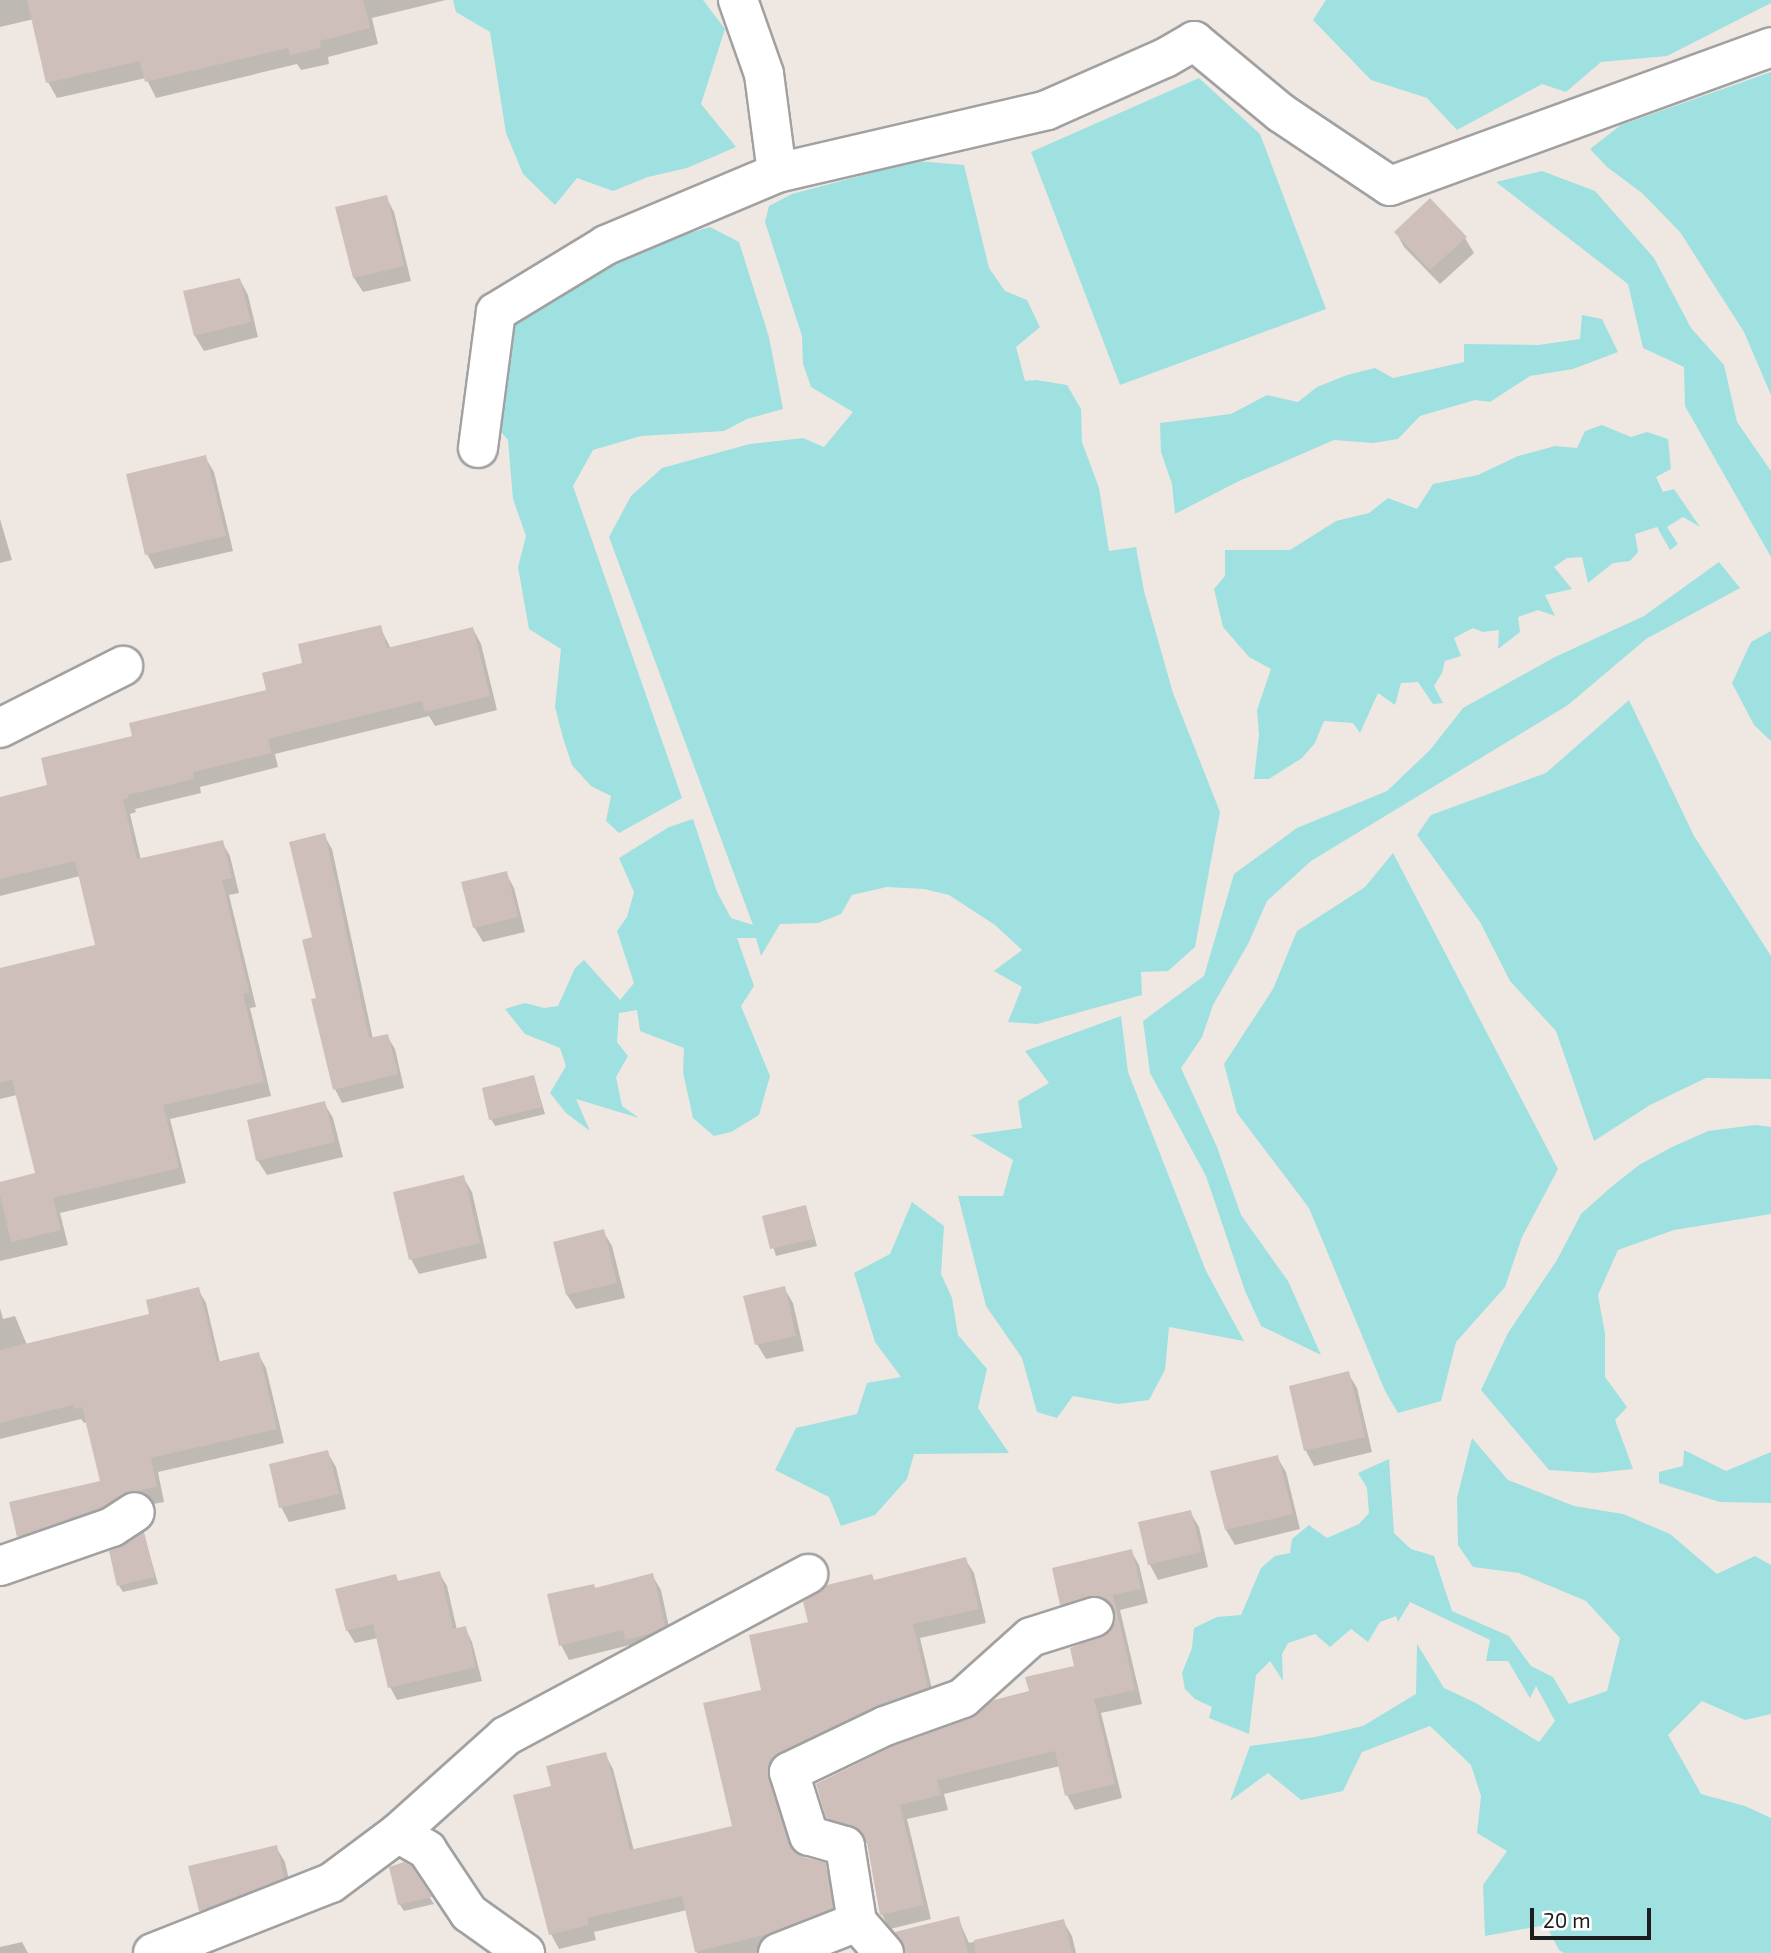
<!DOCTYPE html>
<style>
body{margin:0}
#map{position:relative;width:1771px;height:1953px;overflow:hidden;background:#efe8e2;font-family:"Exo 2",sans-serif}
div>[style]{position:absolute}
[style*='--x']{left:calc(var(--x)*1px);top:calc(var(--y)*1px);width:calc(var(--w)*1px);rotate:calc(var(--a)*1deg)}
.water>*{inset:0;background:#9fe0e0}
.shadow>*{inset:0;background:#0003}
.building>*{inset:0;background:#cfbfbb}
.roads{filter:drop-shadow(2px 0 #a1a1a1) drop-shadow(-2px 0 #a1a1a1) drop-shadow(0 2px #a1a1a1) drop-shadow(0 -2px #a1a1a1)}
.minor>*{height:38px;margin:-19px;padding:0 19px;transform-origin:19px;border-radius:19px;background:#fff}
span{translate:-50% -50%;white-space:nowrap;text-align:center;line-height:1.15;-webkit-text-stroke:5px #fff;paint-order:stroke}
.scale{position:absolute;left:1530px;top:1908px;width:121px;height:32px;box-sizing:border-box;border:4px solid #1d1d1d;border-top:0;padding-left:9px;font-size:21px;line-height:24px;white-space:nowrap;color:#1d1d1d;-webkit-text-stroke:5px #fff;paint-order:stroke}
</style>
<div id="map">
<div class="water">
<div style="clip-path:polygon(453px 0,703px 0,725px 29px,701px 104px,736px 147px,687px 168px,648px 177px,613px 191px,577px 178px,555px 205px,523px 174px,506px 133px,490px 32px,456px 12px)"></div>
<div style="clip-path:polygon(1326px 0,1771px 0,1771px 3px,1667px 56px,1601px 62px,1566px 92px,1542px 84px,1457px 130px,1427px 98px,1371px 80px,1313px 20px)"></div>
<div style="clip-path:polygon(1771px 72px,1771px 395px,1744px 332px,1680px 232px,1642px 193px,1607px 167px,1590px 149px,1621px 125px)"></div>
<div style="clip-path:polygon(1199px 78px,1260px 134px,1326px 309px,1120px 385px,1031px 152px)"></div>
<div style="clip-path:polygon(916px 161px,964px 165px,989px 268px,1005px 291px,1027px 300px,1040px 327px,1016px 347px,1025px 381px,1036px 380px,1067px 385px,1081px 409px,1082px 442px,1099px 488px,1109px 551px,1136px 547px,1144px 591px,1173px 693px,1220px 812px,1195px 947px,1168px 971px,1141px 972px,1142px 995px,1037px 1024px,1008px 1022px,1022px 987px,994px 971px,1022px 950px,995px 925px,949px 895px,924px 889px,887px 887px,852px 895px,841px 914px,818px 923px,780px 924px,761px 956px,756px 938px,737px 938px,754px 986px,741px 1006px,770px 1076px,759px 1115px,731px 1132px,714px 1136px,693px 1118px,683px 1072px,684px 1048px,640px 1031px,637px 1010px,619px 1013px,617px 1042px,628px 1056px,616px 1077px,622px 1106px,639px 1118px,576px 1099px,590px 1131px,566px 1113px,550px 1093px,566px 1066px,560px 1048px,525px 1034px,505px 1009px,525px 1003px,544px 1008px,558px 1006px,575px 968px,584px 960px,620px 1000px,634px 983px,617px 931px,627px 917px,634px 892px,619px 858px,669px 827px,693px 819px,717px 892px,731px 918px,753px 925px,609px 537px,631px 496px,662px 468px,750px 444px,803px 438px,824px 447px,853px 412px,811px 387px,803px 364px,802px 336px,765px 222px,769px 206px,792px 194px)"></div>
<div style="clip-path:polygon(1542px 171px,1595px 191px,1654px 258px,1691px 328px,1724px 365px,1737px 422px,1771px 471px,1771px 557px,1685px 406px,1684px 367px,1643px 348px,1628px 284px,1496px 182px)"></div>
<div style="clip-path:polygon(710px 227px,739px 242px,769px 337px,783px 409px,747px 419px,724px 431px,641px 436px,593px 450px,573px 486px,682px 798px,619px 833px,606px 821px,611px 796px,591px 786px,572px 765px,563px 738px,555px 707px,561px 649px,529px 629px,518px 567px,526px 536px,513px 499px,508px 440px,487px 415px,507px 339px,519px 316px,607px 257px)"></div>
<div style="clip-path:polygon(1582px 315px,1602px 319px,1618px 352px,1573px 369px,1530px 376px,1490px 402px,1475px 400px,1420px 416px,1398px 439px,1373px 443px,1334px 440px,1237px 482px,1175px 514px,1172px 484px,1161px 452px,1160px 423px,1231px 414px,1267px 395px,1298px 402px,1317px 387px,1347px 375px,1375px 368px,1393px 378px,1464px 362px,1464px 344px,1538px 345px,1580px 339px)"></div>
<div style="clip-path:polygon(1602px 425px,1631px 437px,1647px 432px,1668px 439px,1671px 469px,1656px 477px,1663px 492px,1674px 489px,1700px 527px,1683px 517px,1667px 527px,1678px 544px,1670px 550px,1657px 527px,1635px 534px,1638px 552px,1630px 561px,1613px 563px,1588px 583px,1582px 557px,1567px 558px,1554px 567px,1572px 589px,1545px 595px,1555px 616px,1538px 610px,1518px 617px,1520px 632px,1498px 649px,1499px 630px,1483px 632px,1473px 628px,1454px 638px,1461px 656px,1445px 661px,1442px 673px,1434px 686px,1443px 703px,1433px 704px,1418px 682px,1401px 683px,1395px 705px,1378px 693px,1360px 733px,1353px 723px,1324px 721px,1315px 743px,1302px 758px,1269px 779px,1254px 779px,1259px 735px,1257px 710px,1271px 669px,1249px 657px,1223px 627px,1214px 589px,1225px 576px,1225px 550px,1290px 550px,1336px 521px,1369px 513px,1388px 498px,1417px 509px,1433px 484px,1478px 475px,1518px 456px,1555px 446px,1577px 448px,1585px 431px)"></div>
<div style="clip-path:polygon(1719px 562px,1740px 588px,1646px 639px,1568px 705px,1311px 861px,1267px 901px,1249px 942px,1213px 1005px,1202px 1037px,1181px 1068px,1217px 1147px,1241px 1215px,1288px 1281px,1321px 1355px,1261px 1326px,1245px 1291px,1206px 1176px,1150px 1073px,1143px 1021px,1204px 976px,1234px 874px,1297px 828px,1387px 791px,1430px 750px,1463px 708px,1555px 657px,1644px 616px)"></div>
<div style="clip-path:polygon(1771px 631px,1771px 741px,1754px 725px,1732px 683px,1751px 642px)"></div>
<div style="clip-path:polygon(1629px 700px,1694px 836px,1771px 956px,1771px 1079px,1706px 1078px,1650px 1105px,1594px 1141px,1556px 1031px,1510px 981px,1480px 922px,1417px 835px,1431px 815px,1546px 773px)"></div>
<div style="clip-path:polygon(1393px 853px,1558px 1169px,1522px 1237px,1505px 1287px,1456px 1342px,1441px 1401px,1398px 1413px,1385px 1391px,1309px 1208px,1237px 1113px,1224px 1064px,1273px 989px,1297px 931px,1365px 887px)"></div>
<div style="clip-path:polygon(1121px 1016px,1128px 1072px,1206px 1271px,1244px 1341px,1169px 1327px,1165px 1370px,1149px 1400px,1118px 1404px,1073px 1396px,1057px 1418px,1037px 1412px,1022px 1358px,986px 1306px,958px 1196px,1003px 1196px,1013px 1160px,971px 1135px,1022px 1128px,1018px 1101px,1049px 1083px,1025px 1051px)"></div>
<div style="clip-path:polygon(1755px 1125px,1771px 1127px,1771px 1214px,1674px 1230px,1618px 1250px,1598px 1295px,1605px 1334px,1605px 1377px,1627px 1407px,1615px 1420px,1633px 1469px,1595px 1473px,1549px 1470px,1481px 1390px,1508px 1333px,1557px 1260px,1581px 1214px,1610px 1188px,1639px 1165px,1672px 1147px,1708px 1131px)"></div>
<div style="clip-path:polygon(912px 1202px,944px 1226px,941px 1274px,952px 1298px,958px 1335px,987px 1369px,978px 1408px,1009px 1453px,914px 1454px,907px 1479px,875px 1515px,841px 1526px,829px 1497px,775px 1470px,796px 1428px,857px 1414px,867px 1383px,901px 1377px,875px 1342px,854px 1273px,890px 1254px)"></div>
<div style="clip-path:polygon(1472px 1438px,1508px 1480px,1574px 1506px,1623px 1514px,1670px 1534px,1717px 1574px,1755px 1556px,1771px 1565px,1771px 1714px,1745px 1720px,1702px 1701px,1668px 1735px,1701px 1794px,1745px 1806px,1771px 1818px,1771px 1953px,1564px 1953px,1559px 1950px,1546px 1925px,1485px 1936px,1483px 1885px,1507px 1851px,1477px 1833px,1481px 1796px,1471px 1765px,1430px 1726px,1362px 1752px,1343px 1791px,1301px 1800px,1268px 1773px,1230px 1801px,1250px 1746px,1315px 1737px,1363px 1726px,1416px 1694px,1417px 1644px,1444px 1688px,1476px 1703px,1539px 1742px,1555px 1721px,1536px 1686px,1530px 1698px,1508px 1661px,1486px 1661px,1490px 1640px,1410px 1602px,1398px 1622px,1396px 1616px,1380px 1622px,1368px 1642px,1351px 1629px,1330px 1647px,1315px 1634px,1288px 1643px,1282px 1654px,1283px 1681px,1270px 1661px,1256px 1675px,1249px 1734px,1209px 1718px,1212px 1707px,1195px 1699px,1185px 1689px,1182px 1673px,1192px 1648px,1194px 1628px,1217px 1617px,1241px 1615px,1261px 1568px,1275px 1556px,1290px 1553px,1292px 1539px,1309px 1525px,1327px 1538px,1359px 1524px,1369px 1513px,1367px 1488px,1358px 1473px,1389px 1459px,1394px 1533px,1411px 1549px,1434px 1556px,1452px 1611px,1509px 1636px,1531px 1666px,1553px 1677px,1569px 1704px,1607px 1691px,1620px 1638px,1586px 1601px,1519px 1573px,1473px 1567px,1458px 1545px,1457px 1498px)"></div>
<div style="clip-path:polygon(1684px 1450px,1726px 1471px,1771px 1452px,1771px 1503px,1720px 1502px,1659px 1483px,1659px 1472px,1683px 1466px)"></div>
</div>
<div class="shadow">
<div style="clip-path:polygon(0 0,446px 0,372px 18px,378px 44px,328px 57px,329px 64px,301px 70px,297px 64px,156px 98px,146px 78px,57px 98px,48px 82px,34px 19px,0 27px)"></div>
<div style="clip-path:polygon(386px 197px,394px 212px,411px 281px,363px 292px,354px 278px)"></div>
<div style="clip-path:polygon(1396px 232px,1465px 238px,1474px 253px,1440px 284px,1404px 247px)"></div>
<div style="clip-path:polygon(240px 280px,248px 295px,258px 337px,204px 351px,195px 336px,185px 292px)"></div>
<div style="clip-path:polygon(205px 457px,214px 472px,233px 551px,155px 569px,147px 554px)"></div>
<div style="clip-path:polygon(0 519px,12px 560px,0 563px)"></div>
<div style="clip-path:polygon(380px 627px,391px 649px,473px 629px,481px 644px,497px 710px,435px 726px,429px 716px,275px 754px,278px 767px,200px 787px,201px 793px,135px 809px,136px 812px,130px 814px,141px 860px,222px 842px,230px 856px,239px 893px,229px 895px,256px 1007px,250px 1008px,271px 1096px,170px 1119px,186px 1183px,60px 1213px,68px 1245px,0 1261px,0 1184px,37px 1175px,17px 1095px,0 1099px,0 1025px,97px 946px,80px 876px,0 896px,0 798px,49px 787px,134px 737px,268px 691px,304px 665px)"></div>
<div style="clip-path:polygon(324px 835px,332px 849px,373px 1039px,387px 1036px,395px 1049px,404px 1088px,342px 1103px,335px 1089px,318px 999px,314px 939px)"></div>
<div style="clip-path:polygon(506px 873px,514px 888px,525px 932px,483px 942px,474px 927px)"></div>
<div style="clip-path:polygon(534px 1077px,545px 1114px,495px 1126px,491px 1119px)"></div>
<div style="clip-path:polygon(324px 1103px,333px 1118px,343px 1157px,267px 1175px,258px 1161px,249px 1121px)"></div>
<div style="clip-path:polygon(463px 1177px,472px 1192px,487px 1258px,419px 1274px,411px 1259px)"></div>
<div style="clip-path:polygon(806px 1207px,817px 1246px,776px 1256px,764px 1217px)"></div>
<div style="clip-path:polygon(603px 1231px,612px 1246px,625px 1298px,576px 1309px,567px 1295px)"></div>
<div style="clip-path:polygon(784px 1288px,793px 1303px,804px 1351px,766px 1359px,757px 1344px)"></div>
<div style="clip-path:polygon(198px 1289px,206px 1303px,220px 1363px,258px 1354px,266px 1368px,284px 1443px,158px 1472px,164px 1502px,132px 1508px,27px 1551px,19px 1536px,102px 1482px,87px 1422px,84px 1423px,81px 1419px,0 1439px,0 1308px,3px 1319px,15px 1316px,27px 1345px,151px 1315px)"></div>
<div style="clip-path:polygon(1348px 1373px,1357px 1388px,1372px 1452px,1314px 1466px,1306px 1451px,1291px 1387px)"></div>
<div style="clip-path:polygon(327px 1452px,336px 1467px,346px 1509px,289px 1522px,281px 1507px)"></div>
<div style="clip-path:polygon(1277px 1457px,1286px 1472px,1300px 1529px,1235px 1545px,1226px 1530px,1212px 1472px)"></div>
<div style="clip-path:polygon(1190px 1512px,1199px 1527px,1208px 1567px,1158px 1580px,1150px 1565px,1140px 1523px)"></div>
<div style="clip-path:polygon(144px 1534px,158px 1584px,123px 1592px,119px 1586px)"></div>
<div style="clip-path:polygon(1131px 1551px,1139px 1565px,1148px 1603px,1120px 1610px,1142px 1704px,1101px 1713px,1122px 1798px,1075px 1810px,1067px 1795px,1060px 1766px,944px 1794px,948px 1810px,907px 1819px,931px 1919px,890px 1929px,882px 1915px,869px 1844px,837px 1832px,828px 1817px,1076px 1667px,1111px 1634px,1117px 1623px,1117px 1614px,1107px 1610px,1070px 1619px,1062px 1604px)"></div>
<div style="clip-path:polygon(965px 1559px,974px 1573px,986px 1623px,920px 1638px,935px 1702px,775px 1783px,794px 1854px,824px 1865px,833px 1880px,840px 1923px,756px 1953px,697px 1953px,687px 1910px,594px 1932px,596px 1940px,559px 1949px,551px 1934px,553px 1787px,605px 1754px,613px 1769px,634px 1851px,734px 1827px,763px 1691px,810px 1623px,875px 1581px)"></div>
<div style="clip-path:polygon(439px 1573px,447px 1586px,457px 1630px,465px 1628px,472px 1642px,482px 1681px,397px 1700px,390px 1687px,378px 1638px,355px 1643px,347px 1630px,395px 1576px,399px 1583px)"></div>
<div style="clip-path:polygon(652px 1575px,661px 1590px,672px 1641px,635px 1654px,630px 1645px,569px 1660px,561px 1645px,594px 1586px,596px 1589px)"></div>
<div style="clip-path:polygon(276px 1847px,285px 1862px,292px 1893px,209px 1925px,201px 1911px,190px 1867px)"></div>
<div style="clip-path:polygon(410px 1868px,434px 1904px,404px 1911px,400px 1905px)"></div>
<div style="clip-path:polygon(958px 1918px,969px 1943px,1063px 1921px,1072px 1936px,1076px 1953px,915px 1953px)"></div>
<div style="clip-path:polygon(22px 1942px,28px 1953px,0 1953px,0 1947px)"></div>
</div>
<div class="building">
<div style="clip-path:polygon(27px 0,363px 0,370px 28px,320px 41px,321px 48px,290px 55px,288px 48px,145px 82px,140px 61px,46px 83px)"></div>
<div style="clip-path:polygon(387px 195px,404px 266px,353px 278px,335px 207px)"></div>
<div style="clip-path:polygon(1430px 198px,1467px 237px,1430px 270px,1394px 232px)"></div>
<div style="clip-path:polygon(240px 278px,251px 322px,194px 336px,183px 291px)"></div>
<div style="clip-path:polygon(206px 455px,226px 536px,145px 555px,126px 474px)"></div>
<div style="clip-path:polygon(381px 625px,387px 648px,473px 627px,490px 696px,425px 712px,422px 701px,268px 739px,271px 753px,193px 772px,194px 779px,128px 795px,129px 798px,123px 799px,137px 859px,223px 840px,232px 878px,222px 880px,249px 992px,243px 994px,264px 1082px,163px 1105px,179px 1168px,53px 1198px,61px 1230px,11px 1242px,0 1195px,0 1182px,35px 1173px,12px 1080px,0 1083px,0 968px,95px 945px,75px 861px,0 879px,0 797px,47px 785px,41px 758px,132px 736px,129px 723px,266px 690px,262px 673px,302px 663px,298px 644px)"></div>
<div style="clip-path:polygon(325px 833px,369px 1038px,388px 1034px,398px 1074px,333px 1090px,311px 999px,316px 998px,302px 940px,312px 937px,289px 842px)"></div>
<div style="clip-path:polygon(507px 871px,518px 917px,473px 928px,461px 882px)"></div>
<div style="clip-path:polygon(534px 1075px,542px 1107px,489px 1120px,482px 1088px)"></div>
<div style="clip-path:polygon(325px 1101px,335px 1142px,256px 1161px,247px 1120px)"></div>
<div style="clip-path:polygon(464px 1175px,480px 1243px,409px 1260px,393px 1192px)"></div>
<div style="clip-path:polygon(806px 1205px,814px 1239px,770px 1249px,762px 1216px)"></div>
<div style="clip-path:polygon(604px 1229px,617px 1283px,566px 1295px,553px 1242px)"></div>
<div style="clip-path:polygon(785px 1286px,796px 1336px,755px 1345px,743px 1296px)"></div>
<div style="clip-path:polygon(199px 1287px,217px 1362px,259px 1352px,277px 1429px,151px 1458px,157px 1487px,124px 1493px,102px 1507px,17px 1537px,9px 1502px,100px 1481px,82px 1407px,74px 1409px,73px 1405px,0 1423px,0 1350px,149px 1314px,146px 1300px)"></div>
<div style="clip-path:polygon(1349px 1371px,1365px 1437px,1304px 1451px,1289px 1386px)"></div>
<div style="clip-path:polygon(328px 1450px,339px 1494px,279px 1508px,269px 1464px)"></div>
<div style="clip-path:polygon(1278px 1455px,1293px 1514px,1225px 1530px,1210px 1471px)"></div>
<div style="clip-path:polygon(1191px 1510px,1201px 1552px,1148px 1565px,1138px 1522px)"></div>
<div style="clip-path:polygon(144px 1532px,155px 1577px,117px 1586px,109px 1551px)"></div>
<div style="clip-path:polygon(1132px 1549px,1141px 1589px,1113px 1595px,1135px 1690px,1094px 1699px,1115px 1784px,1065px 1796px,1055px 1751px,937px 1780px,941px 1795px,900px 1805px,924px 1905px,880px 1915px,867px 1843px,862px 1832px,851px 1825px,826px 1818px,816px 1784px,893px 1746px,971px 1718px,994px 1700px,1029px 1691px,1025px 1677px,1074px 1666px,1070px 1648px,1110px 1632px,1115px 1622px,1115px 1611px,1108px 1600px,1098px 1596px,1060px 1605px,1052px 1568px)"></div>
<div style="clip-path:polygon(966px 1557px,979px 1609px,913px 1624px,928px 1687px,876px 1706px,780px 1752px,768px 1768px,788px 1843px,793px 1851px,803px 1857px,826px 1863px,833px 1908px,768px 1934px,695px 1952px,682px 1896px,587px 1918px,589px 1925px,549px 1935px,513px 1795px,551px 1786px,546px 1766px,606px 1752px,630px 1850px,732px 1826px,703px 1703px,761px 1690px,749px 1635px,808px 1622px,803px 1602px,827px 1585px,872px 1574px,874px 1580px)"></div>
<div style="clip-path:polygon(440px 1571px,453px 1629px,466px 1626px,476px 1667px,388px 1688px,373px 1624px,346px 1631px,335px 1589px,396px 1574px,398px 1581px)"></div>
<div style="clip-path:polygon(653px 1573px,665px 1626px,649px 1634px,625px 1640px,623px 1630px,559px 1646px,547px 1594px,594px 1584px,595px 1588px)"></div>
<div style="clip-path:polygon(277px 1845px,284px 1878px,199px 1911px,188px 1866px)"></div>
<div style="clip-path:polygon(404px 1862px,412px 1866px,432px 1897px,398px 1905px,389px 1867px)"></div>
<div style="clip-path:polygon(959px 1916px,968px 1953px,905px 1953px,895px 1932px)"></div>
<div style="clip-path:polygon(1064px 1919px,1072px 1953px,975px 1953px,974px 1940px)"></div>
</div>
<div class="roads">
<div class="minor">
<div style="--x:738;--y:0;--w:78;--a:70.6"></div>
<div style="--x:764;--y:74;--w:100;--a:82.5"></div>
<div style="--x:777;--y:173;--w:277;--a:-13.1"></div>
<div style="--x:1047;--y:110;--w:129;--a:-23.8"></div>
<div style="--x:1165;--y:58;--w:34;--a:-30"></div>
<div style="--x:1194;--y:41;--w:113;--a:39.6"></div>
<div style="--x:1281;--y:113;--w:131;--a:33.8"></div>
<div style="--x:1390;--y:186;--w:406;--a:-20"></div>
<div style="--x:478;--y:448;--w:137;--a:-82.5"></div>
<div style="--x:496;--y:312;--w:129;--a:-31.3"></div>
<div style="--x:606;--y:245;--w:186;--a:-22.8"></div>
<div style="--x:0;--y:728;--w:138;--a:-26.8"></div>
<div style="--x:0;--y:1566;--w:119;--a:-19.2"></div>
<div style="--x:112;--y:1527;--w:27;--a:-33"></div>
<div style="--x:398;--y:1833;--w:145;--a:-41.9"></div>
<div style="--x:506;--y:1736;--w:343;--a:-28.2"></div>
<div style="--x:857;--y:1922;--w:77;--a:-99"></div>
<div style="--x:845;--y:1846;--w:37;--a:-164"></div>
<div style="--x:809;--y:1836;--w:67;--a:-107.4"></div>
<div style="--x:789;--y:1772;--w:106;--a:-25.6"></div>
<div style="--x:885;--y:1726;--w:83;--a:-19.7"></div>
<div style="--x:963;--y:1698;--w:91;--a:-41.9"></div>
<div style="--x:1031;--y:1637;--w:66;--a:-17.6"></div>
<div style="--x:153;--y:1953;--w:191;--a:-21.5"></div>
<div style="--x:331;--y:1883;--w:84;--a:-36.7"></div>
<div style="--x:398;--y:1833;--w:34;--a:30"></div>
<div style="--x:427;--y:1850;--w:76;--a:56.3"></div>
<div style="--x:469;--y:1913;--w:69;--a:35.5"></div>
<div style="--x:778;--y:1953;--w:85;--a:-21.4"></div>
<div style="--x:857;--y:1922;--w:41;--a:48.9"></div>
</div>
</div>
<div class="scale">20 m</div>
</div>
